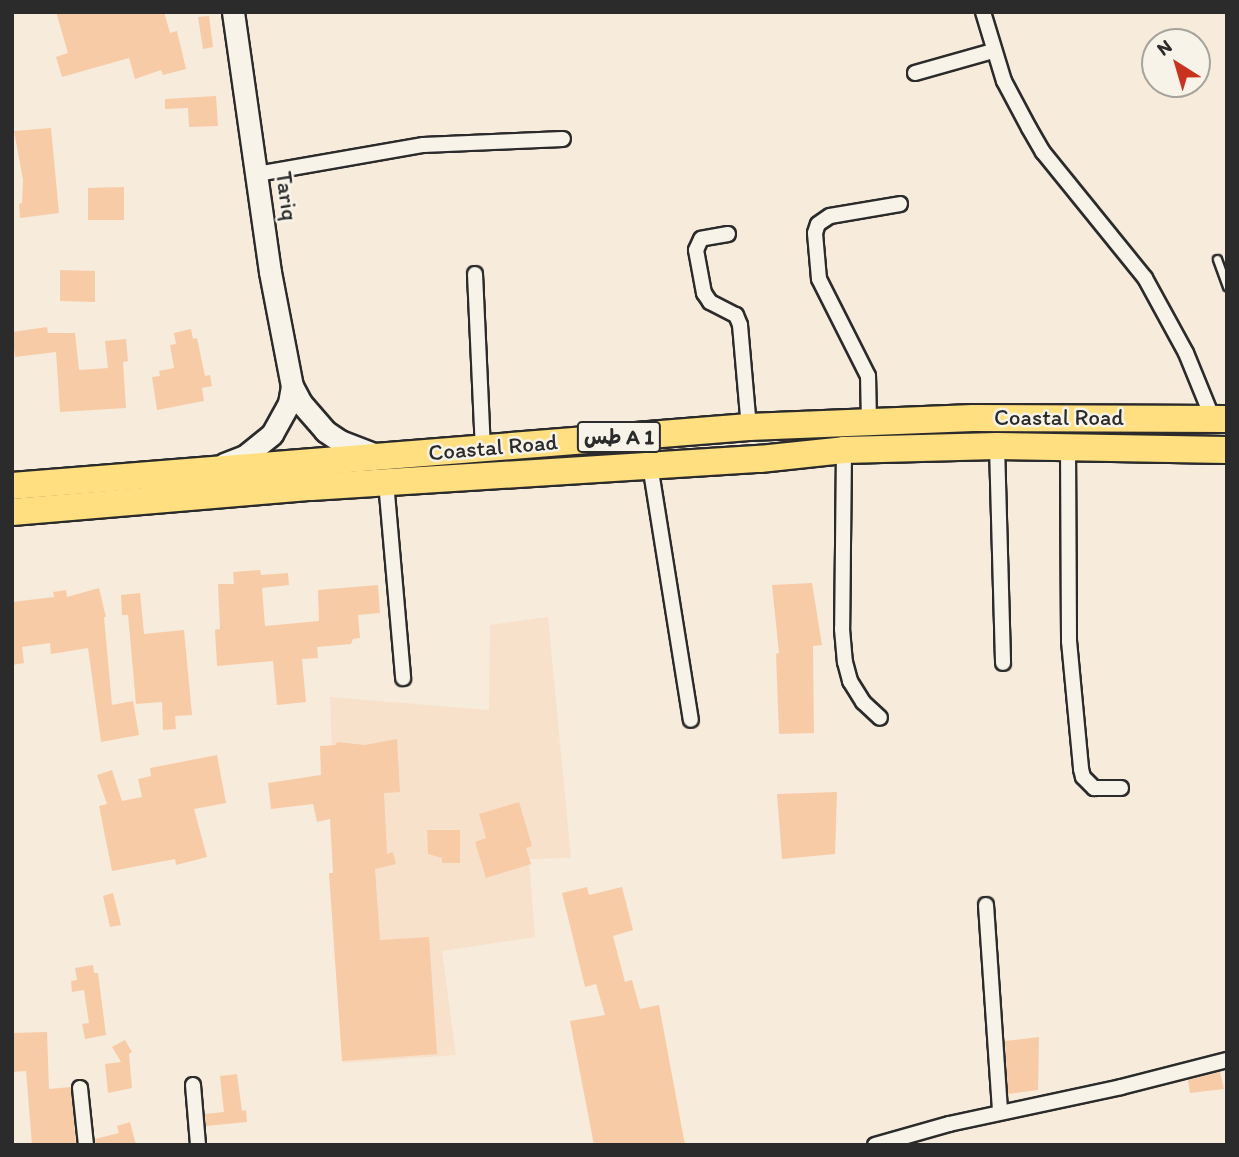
<!DOCTYPE html>
<meta charset="utf-8">
<style>
body{margin:0}
#map{position:relative;width:1239px;height:1157px;overflow:hidden;background:#f7ebdb;font-family:Itim,"Playpen Sans Arabic",sans-serif}
div>[style]{position:absolute}
[style*='--x']{left:calc(var(--x)*1px);top:calc(var(--y)*1px);width:calc(var(--w)*1px);rotate:calc(var(--a)*1deg)}
.built>*{inset:0;background:#f7e1cb}
.building>*{inset:0;background:#f8cba7}
.roads{filter:drop-shadow(2px 0 #2b2b2b) drop-shadow(-2px 0 #2b2b2b) drop-shadow(0 2px #2b2b2b) drop-shadow(0 -2px #2b2b2b)}
.lane>*{height:7px;margin:-3.5px;padding:0 3.5px;transform-origin:3.5px;border-radius:3.5px;background:#f7f3e8}
.street>*{height:14px;margin:-7px;padding:0 7px;transform-origin:7px;border-radius:7px;background:#f7f3e8}
.secondary>*{height:21px;margin:-10.5px;padding:0 10.5px;transform-origin:10.5px;border-radius:10.5px;background:#f7f3e8}
.highway>*{height:26px;margin:-13px;padding:0 13px;transform-origin:13px;border-radius:13px;background:#ffdf80}
span{translate:-50% -50%;white-space:nowrap;text-align:center;line-height:1.15;-webkit-text-stroke:5px #f7f3e8;paint-order:stroke}
.shield-label span{padding:2px 5px;background:#f7f3e8;border:2px solid;border-radius:5px;-webkit-text-stroke-width:0}
.shield-label{font-size:21px;color:#2b2b2b;font-weight:700}
.street-label{font-size:23px;color:#2b2b2b}
.frame{position:absolute;inset:0;border:14px solid #2b2b2b;pointer-events:none}
.north{position:absolute;left:1141px;top:28px;width:70px;height:70px;box-sizing:border-box;background:#f7f3e8;border:2px solid #a5a39c;border-radius:50%;rotate:323deg;font-size:19px;font-weight:700;line-height:28px;text-align:center;color:#2b2b2b}
.north::after{content:'';display:block;margin:auto;width:24px;height:32px;background:#c8321e;clip-path:polygon(50% 0,100% 100%,50% 72%,0 100%)}
</style>
<div id="map">
<div class="built">
<div style="clip-path:polygon(548px 617px,571px 858px,529px 859px,535px 937px,442px 951px,456px 1055px,343px 1063px,330px 697px,489px 710px,490px 625px)"></div>
</div>
<div class="building">
<div style="clip-path:polygon(56px 12px,164px 12px,170px 33px,177px 31px,186px 69px,163px 75px,161px 70px,135px 79px,129px 58px,62px 77px,56px 57px,68px 53px)"></div>
<div style="clip-path:polygon(209px 16px,213px 47px,203px 49px,198px 17px)"></div>
<div style="clip-path:polygon(216px 96px,218px 126px,189px 127px,188px 108px,165px 109px,165px 99px)"></div>
<div style="clip-path:polygon(51px 128px,59px 213px,20px 218px,19px 204px,22px 203px,23px 180px,14px 131px)"></div>
<div style="clip-path:polygon(124px 187px,124px 220px,88px 220px,88px 188px)"></div>
<div style="clip-path:polygon(60px 270px,95px 271px,95px 302px,60px 301px)"></div>
<div style="clip-path:polygon(47px 327px,48px 333px,75px 333px,79px 370px,108px 368px,105px 341px,126px 339px,128px 361px,123px 362px,126px 408px,60px 412px,56px 352px,15px 357px,12px 332px)"></div>
<div style="clip-path:polygon(191px 329px,193px 339px,197px 338px,205px 376px,210px 375px,212px 386px,202px 388px,204px 401px,157px 410px,152px 377px,160px 376px,159px 371px,174px 368px,170px 345px,176px 344px,174px 333px)"></div>
<div style="clip-path:polygon(260px 570px,261px 575px,288px 573px,289px 585px,262px 588px,265px 626px,319px 621px,318px 590px,378px 585px,380px 613px,358px 615px,360px 638px,353px 639px,351px 644px,317px 647px,318px 658px,302px 659px,306px 702px,277px 705px,273px 661px,217px 666px,215px 630px,220px 629px,218px 584px,234px 584px,233px 572px)"></div>
<div style="clip-path:polygon(812px 583px,822px 645px,813px 646px,814px 733px,779px 734px,776px 654px,779px 653px,772px 585px)"></div>
<div style="clip-path:polygon(99px 588px,106px 617px,104px 617px,112px 705px,133px 701px,139px 735px,101px 742px,88px 648px,51px 654px,50px 643px,22px 647px,24px 663px,12px 665px,12px 602px,54px 597px,53px 592px,66px 590px,67px 597px)"></div>
<div style="clip-path:polygon(140px 593px,144px 634px,184px 630px,192px 715px,175px 716px,176px 729px,163px 730px,162px 702px,136px 704px,128px 615px,122px 615px,121px 595px)"></div>
<div style="clip-path:polygon(397px 739px,400px 792px,384px 793px,387px 854px,393px 852px,396px 864px,375px 869px,380px 940px,429px 937px,437px 1054px,342px 1061px,329px 873px,333px 873px,330px 819px,317px 822px,313px 804px,271px 809px,268px 783px,321px 775px,320px 746px,336px 745px,337px 742px,365px 745px)"></div>
<div style="clip-path:polygon(217px 755px,226px 803px,194px 809px,207px 857px,176px 865px,175px 859px,112px 871px,99px 806px,107px 804px,97px 775px,112px 770px,122px 801px,142px 797px,138px 779px,151px 776px,150px 768px)"></div>
<div style="clip-path:polygon(837px 792px,835px 854px,782px 859px,777px 794px)"></div>
<div style="clip-path:polygon(519px 802px,532px 846px,526px 848px,531px 864px,486px 878px,475px 842px,486px 838px,479px 814px)"></div>
<div style="clip-path:polygon(427px 830px,460px 830px,460px 863px,442px 863px,442px 858px,428px 854px)"></div>
<div style="clip-path:polygon(587px 887px,589px 895px,622px 887px,633px 930px,613px 936px,625px 982px,632px 980px,640px 1009px,659px 1005px,685px 1145px,594px 1145px,570px 1021px,605px 1015px,596px 984px,585px 987px,562px 893px)"></div>
<div style="clip-path:polygon(113px 893px,121px 925px,110px 927px,103px 896px)"></div>
<div style="clip-path:polygon(93px 965px,94px 973px,98px 973px,106px 1035px,85px 1039px,82px 1024px,89px 1023px,84px 990px,72px 992px,71px 981px,77px 980px,75px 968px)"></div>
<div style="clip-path:polygon(47px 1032px,49px 1089px,71px 1087px,76px 1145px,32px 1145px,26px 1071px,12px 1072px,12px 1033px)"></div>
<div style="clip-path:polygon(1039px 1037px,1038px 1090px,1008px 1094px,1005px 1041px)"></div>
<div style="clip-path:polygon(125px 1040px,132px 1052px,129px 1054px,132px 1088px,108px 1093px,105px 1064px,121px 1062px,112px 1047px)"></div>
<div style="clip-path:polygon(1220px 1072px,1224px 1089px,1190px 1093px,1188px 1080px)"></div>
<div style="clip-path:polygon(237px 1074px,242px 1111px,246px 1110px,247px 1122px,206px 1126px,205px 1114px,224px 1112px,220px 1076px)"></div>
<div style="clip-path:polygon(130px 1122px,136px 1145px,96px 1145px,95px 1139px,119px 1133px,117px 1126px)"></div>
</div>
<div class="roads">
<div class="lane">
<div style="--x:1217;--y:259;--w:29;--a:70"></div>
</div>
<div class="street">
<div style="--x:983;--y:12;--w:72;--a:73.1"></div>
<div style="--x:1004;--y:81;--w:53;--a:62"></div>
<div style="--x:1029;--y:128;--w:28;--a:60"></div>
<div style="--x:1043;--y:152;--w:162;--a:51"></div>
<div style="--x:1145;--y:278;--w:85;--a:61.3"></div>
<div style="--x:1186;--y:353;--w:71;--a:67.8"></div>
<div style="--x:915;--y:73;--w:81;--a:-15.8"></div>
<div style="--x:257;--y:174;--w:169;--a:-9.9"></div>
<div style="--x:423;--y:145;--w:140;--a:-2.5"></div>
<div style="--x:728;--y:234;--w:27;--a:170"></div>
<div style="--x:701;--y:239;--w:12;--a:114"></div>
<div style="--x:696;--y:250;--w:44;--a:79.5"></div>
<div style="--x:704;--y:293;--w:11;--a:56"></div>
<div style="--x:710;--y:302;--w:29;--a:27"></div>
<div style="--x:736;--y:315;--w:11;--a:68"></div>
<div style="--x:740;--y:325;--w:102;--a:85"></div>
<div style="--x:475;--y:274;--w:175;--a:87.4"></div>
<div style="--x:869;--y:422;--w:46;--a:-91.2"></div>
<div style="--x:868;--y:376;--w:109;--a:-116.8"></div>
<div style="--x:819;--y:279;--w:46;--a:-95"></div>
<div style="--x:815;--y:233;--w:9;--a:-72"></div>
<div style="--x:818;--y:224;--w:14;--a:-34"></div>
<div style="--x:830;--y:216;--w:71;--a:-9.7"></div>
<div style="--x:997;--y:446;--w:217;--a:88.4"></div>
<div style="--x:1068;--y:447;--w:194;--a:89.7"></div>
<div style="--x:1069;--y:641;--w:129;--a:84.6"></div>
<div style="--x:1081;--y:769;--w:8;--a:76"></div>
<div style="--x:1083;--y:777;--w:16;--a:45"></div>
<div style="--x:1094;--y:788;--w:27;--a:0"></div>
<div style="--x:844;--y:450;--w:179;--a:90.6"></div>
<div style="--x:842;--y:629;--w:33;--a:85"></div>
<div style="--x:845;--y:662;--w:20;--a:75"></div>
<div style="--x:850;--y:681;--w:25;--a:58"></div>
<div style="--x:863;--y:702;--w:23;--a:43"></div>
<div style="--x:650;--y:465;--w:258;--a:80.9"></div>
<div style="--x:386;--y:482;--w:197;--a:85"></div>
<div style="--x:986;--y:905;--w:207;--a:86.1"></div>
<div style="--x:193;--y:1085;--w:60;--a:85.2"></div>
<div style="--x:80;--y:1088;--w:57;--a:84"></div>
<div style="--x:875;--y:1145;--w:77;--a:-15.8"></div>
<div style="--x:949;--y:1124;--w:176;--a:-12.1"></div>
<div style="--x:1121;--y:1087;--w:109;--a:-14.3"></div>
</div>
<div class="secondary">
<div style="--x:233;--y:12;--w:263;--a:81.9"></div>
<div style="--x:270;--y:272;--w:116;--a:79.1"></div>
<div style="--x:292;--y:386;--w:19;--a:62"></div>
<div style="--x:301;--y:403;--w:37;--a:49"></div>
<div style="--x:325;--y:431;--w:18;--a:34"></div>
<div style="--x:340;--y:441;--w:39;--a:21"></div>
<div style="--x:224;--y:464;--w:22;--a:-21"></div>
<div style="--x:245;--y:456;--w:35;--a:-39"></div>
<div style="--x:272;--y:434;--w:35;--a:-61"></div>
<div style="--x:289;--y:403;--w:17;--a:-80"></div>
</div>
<div class="highway">
<div style="--x:12;--y:486;--w:739;--a:-4.58"></div>
<div style="--x:749;--y:427;--w:224;--a:-2.3"></div>
<div style="--x:973;--y:418;--w:254;--a:0.2"></div>
<div style="--x:12;--y:512;--w:300;--a:-4.8"></div>
<div style="--x:311;--y:487;--w:450;--a:-3.6"></div>
<div style="--x:760;--y:459;--w:84;--a:-6.1"></div>
<div style="--x:844;--y:450;--w:153;--a:-1.5"></div>
<div style="--x:997;--y:446;--w:230;--a:1"></div>
</div>
</div>
<div class="shield-label">
<span style="left:619px;top:437px">طس A 1</span>
</div>
<div class="street-label">
<span style="left:287px;top:196px;rotate:82deg">Tariq</span>
<span style="left:1059px;top:417px">Coastal Road</span>
<span style="left:493px;top:447px;rotate:-5deg">Coastal Road</span>
</div>
<div class="frame"></div>
<div class="north">N</div>
</div>
